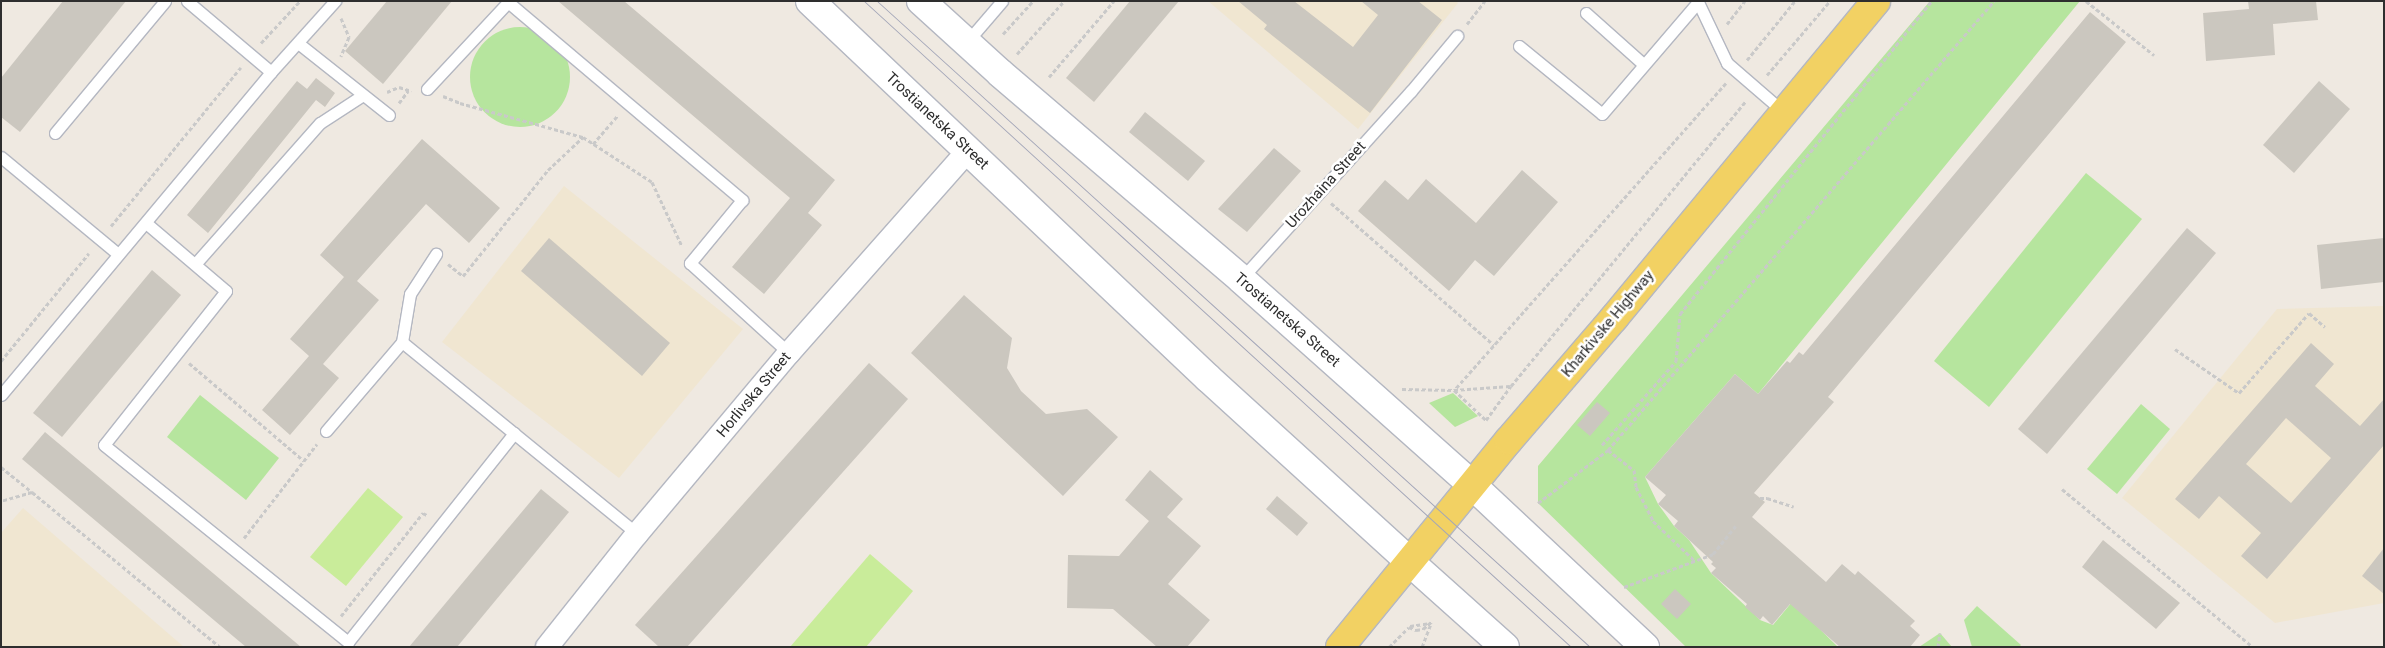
<!DOCTYPE html>
<style>
body{margin:0}
#map{position:relative;width:2385px;height:648px;overflow:hidden;background:#efe9e1;font-family:Roboto,sans-serif}
div>[style]{position:absolute}
[style*='--x']{left:calc(var(--x)*1px);top:calc(var(--y)*1px);width:calc(var(--w)*1px);rotate:calc(var(--a)*1deg)}
.education>*{inset:0;background:#f0e6d1}
.green>*{inset:0;background:#b6e59e}
.round{border-radius:50%}
.pitch>*{inset:0;background:#c9ec9a}
.building>*{inset:0;background:#cbc7bf}
.path>*{height:3px;margin-top:-1.5px;transform-origin:0;background:repeating-linear-gradient(90deg,#c9c9c9 0 4px,transparent 0 6.5px)}
.roads{filter:drop-shadow(1px 0 #b4b7c1) drop-shadow(-1px 0 #b4b7c1) drop-shadow(0 1px #b4b7c1) drop-shadow(0 -1px #b4b7c1)}
.service>*{height:11px;margin:-5.5px;padding:0 5.5px;transform-origin:5.5px;border-radius:5.5px;background:#fff}
.minor>*{height:22px;margin:-11px;padding:0 11px;transform-origin:11px;border-radius:11px;background:#fff}
.tertiary>*{height:28px;margin:-14px;padding:0 14px;transform-origin:14px;border-radius:14px;background:#fff}
.secondary>*{height:28px;margin:-14px;padding:0 14px;transform-origin:14px;border-radius:14px;background:#fff}
.primary>*{height:28px;margin:-14px;padding:0 14px;transform-origin:14px;border-radius:14px;background:#f2d163}
.tram>*{height:1px;margin:-0.5px;padding:0 0.5px;transform-origin:0.5px;border-radius:0.5px;background:#a3a6b8}
span{translate:-50% -50%;white-space:nowrap;text-align:center;line-height:1.15;-webkit-text-stroke:5px #fff;paint-order:stroke}
.street-label{font-size:15px;color:#2e2e2e}
.frame{position:absolute;inset:0;border:2px solid #2e2e2e;pointer-events:none}
</style>
<div id="map">
<div class="education">
<div style="clip-path:polygon(1208px 1px,1456px 1px,1458px 3px,1358px 129px)"></div>
<div style="clip-path:polygon(564px 186px,743px 329px,619px 478px,442px 342px)"></div>
<div style="clip-path:polygon(2384px 306px,2384px 603px,2275px 623px,2122px 498px,2277px 309px)"></div>
<div style="clip-path:polygon(23px 508px,184px 647px,1px 647px,1px 533px)"></div>
</div>
<div class="green">
<div style="clip-path:polygon(1930px 1px,2080px 1px,1758px 394px,1735px 374px,1645px 477px,1658px 504px,1674px 526px,1689px 540px,1711px 573px,1760px 620px,1773px 625px,1792px 602px,1838px 647px,1686px 647px,1538px 503px,1538px 466px)"></div>
<div class="round" style="left:470px;top:27px;width:100px;height:100px"></div>
<div style="clip-path:polygon(2086px 173px,2142px 219px,1989px 407px,1934px 361px)"></div>
<div style="clip-path:polygon(1453px 393px,1478px 416px,1455px 427px,1429px 403px)"></div>
<div style="clip-path:polygon(200px 395px,279px 458px,246px 500px,167px 437px)"></div>
<div style="clip-path:polygon(2141px 404px,2170px 429px,2117px 494px,2087px 469px)"></div>
<div style="clip-path:polygon(1977px 606px,2021px 645px,2019px 647px,1972px 647px,1964px 620px)"></div>
<div style="clip-path:polygon(1940px 633px,1952px 647px,1919px 647px)"></div>
</div>
<div class="pitch">
<div style="clip-path:polygon(368px 488px,403px 517px,346px 586px,310px 557px)"></div>
<div style="clip-path:polygon(870px 554px,913px 591px,866px 647px,790px 647px)"></div>
</div>
<div class="building">
<div style="clip-path:polygon(63px 1px,126px 1px,20px 132px,1px 117px,1px 78px)"></div>
<div style="clip-path:polygon(387px 1px,452px 1px,383px 84px,345px 51px)"></div>
<div style="clip-path:polygon(558px 1px,624px 1px,835px 180px,808px 213px,822px 225px,764px 294px,732px 267px,790px 198px)"></div>
<div style="clip-path:polygon(1130px 1px,1179px 1px,1094px 102px,1066px 78px)"></div>
<div style="clip-path:polygon(1238px 1px,1294px 1px,1353px 47px,1378px 15px,1361px 1px,1418px 1px,1442px 20px,1370px 113px,1264px 29px,1267px 25px)"></div>
<div style="clip-path:polygon(2248px 1px,2316px 1px,2318px 20px,2273px 24px,2275px 55px,2206px 61px,2203px 13px,2249px 9px)"></div>
<div style="clip-path:polygon(2090px 12px,2126px 42px,1828px 397px,1834px 402px,1754px 493px,1765px 502px,1752px 517px,1826px 582px,1842px 564px,1855px 575px,1858px 571px,1915px 621px,1910px 626px,1920px 635px,1910px 647px,1840px 647px,1790px 604px,1772px 625px,1763px 616px,1760px 620px,1745px 607px,1747px 604px,1711px 573px,1716px 568px,1711px 564px,1713px 562px,1674px 526px,1678px 521px,1658px 504px,1666px 495px,1645px 477px,1735px 374px,1758px 394px,1787px 361px,1790px 363px,1799px 352px,1803px 355px)"></div>
<div style="clip-path:polygon(316px 78px,335px 93px,325px 107px,316px 100px,208px 233px,187px 215px,297px 81px,307px 89px)"></div>
<div style="clip-path:polygon(2319px 81px,2350px 109px,2294px 173px,2263px 145px)"></div>
<div style="clip-path:polygon(1145px 112px,1205px 161px,1188px 181px,1129px 132px)"></div>
<div style="clip-path:polygon(422px 139px,500px 208px,469px 243px,426px 204px,357px 281px,379px 300px,323px 364px,339px 378px,290px 435px,262px 410px,309px 356px,290px 339px,344px 277px,320px 255px)"></div>
<div style="clip-path:polygon(1274px 148px,1301px 171px,1247px 232px,1218px 209px)"></div>
<div style="clip-path:polygon(1522px 170px,1558px 202px,1494px 276px,1475px 260px,1449px 291px,1358px 211px,1385px 180px,1408px 200px,1426px 179px,1476px 223px)"></div>
<div style="clip-path:polygon(2187px 228px,2216px 253px,2047px 454px,2018px 429px)"></div>
<div style="clip-path:polygon(549px 238px,670px 343px,642px 376px,521px 271px)"></div>
<div style="clip-path:polygon(2384px 238px,2384px 282px,2321px 289px,2317px 245px)"></div>
<div style="clip-path:polygon(152px 270px,181px 295px,62px 437px,33px 413px)"></div>
<div style="clip-path:polygon(964px 295px,1012px 338px,1007px 368px,1021px 391px,1046px 414px,1087px 409px,1118px 437px,1063px 496px,911px 353px)"></div>
<div style="clip-path:polygon(evenodd,2311px 343px,2334px 364px,2315px 386px,2360px 426px,2384px 399px,2384px 445px,2267px 579px,2241px 556px,2261px 533px,2219px 496px,2199px 519px,2175px 499px,2311px 343px,2286px 418px,2331px 458px,2291px 503px,2246px 464px,2286px 418px)"></div>
<div style="clip-path:polygon(869px 363px,908px 399px,687px 647px,659px 647px,635px 625px)"></div>
<div style="clip-path:polygon(1597px 402px,1610px 413px,1590px 436px,1577px 425px)"></div>
<div style="clip-path:polygon(45px 432px,301px 647px,246px 647px,22px 459px)"></div>
<div style="clip-path:polygon(1150px 470px,1183px 499px,1167px 517px,1201px 546px,1168px 584px,1210px 620px,1187px 647px,1157px 647px,1113px 609px,1067px 608px,1068px 555px,1119px 556px,1149px 521px,1125px 500px)"></div>
<div style="clip-path:polygon(541px 489px,569px 512px,457px 647px,409px 647px)"></div>
<div style="clip-path:polygon(1277px 496px,1308px 523px,1297px 536px,1266px 509px)"></div>
<div style="clip-path:polygon(2103px 540px,2180px 603px,2156px 629px,2082px 567px)"></div>
<div style="clip-path:polygon(2384px 548px,2384px 594px,2362px 576px)"></div>
<div style="clip-path:polygon(1675px 589px,1691px 604px,1677px 619px,1661px 604px)"></div>
</div>
<div class="path">
<div style="--x:2086;--y:1;--w:87;--a:38.5"></div>
<div style="--x:341;--y:18;--w:21;--a:67"></div>
<div style="--x:349;--y:37;--w:21;--a:113"></div>
<div style="--x:1467;--y:24;--w:29;--a:-52"></div>
<div style="--x:1727;--y:24;--w:29;--a:-52"></div>
<div style="--x:1003;--y:34;--w:45;--a:-47.7"></div>
<div style="--x:261;--y:43;--w:57;--a:-47.1"></div>
<div style="--x:1017;--y:54;--w:71;--a:-48.4"></div>
<div style="--x:1747;--y:60;--w:76;--a:-50.9"></div>
<div style="--x:1767;--y:75;--w:97;--a:-49.6"></div>
<div style="--x:1049;--y:77;--w:100;--a:-49.5"></div>
<div style="--x:1726;--y:83;--w:410;--a:131.5"></div>
<div style="--x:1454;--y:390;--w:44;--a:43.2"></div>
<div style="--x:1486;--y:420;--w:42;--a:-53.7"></div>
<div style="--x:1511;--y:386;--w:369;--a:-50.5"></div>
<div style="--x:387;--y:92;--w:13;--a:-23"></div>
<div style="--x:399;--y:87;--w:13;--a:18"></div>
<div style="--x:443;--y:96;--w:18;--a:22"></div>
<div style="--x:460;--y:103;--w:128;--a:15.5"></div>
<div style="--x:583;--y:137;--w:82;--a:33.1"></div>
<div style="--x:652;--y:182;--w:71;--a:64.9"></div>
<div style="--x:399;--y:103;--w:15;--a:-53"></div>
<div style="--x:593;--y:144;--w:38;--a:-49"></div>
<div style="--x:1331;--y:203;--w:216;--a:41.1"></div>
<div style="--x:111;--y:226;--w:205;--a:-50.7"></div>
<div style="--x:448;--y:264;--w:19;--a:39"></div>
<div style="--x:463;--y:276;--w:136;--a:-51.3"></div>
<div style="--x:548;--y:170;--w:48;--a:-43.3"></div>
<div style="--x:2175;--y:349;--w:78;--a:34.5"></div>
<div style="--x:2239;--y:393;--w:106;--a:-48.8"></div>
<div style="--x:2309;--y:313;--w:21;--a:41"></div>
<div style="--x:1;--y:361;--w:139;--a:-50.8"></div>
<div style="--x:189;--y:363;--w:151;--a:40.4"></div>
<div style="--x:1402;--y:389;--w:52;--a:1.1"></div>
<div style="--x:1454;--y:390;--w:56;--a:-4.1"></div>
<div style="--x:1602;--y:445;--w:112;--a:-48.6"></div>
<div style="--x:1676;--y:361;--w:47;--a:-85.1"></div>
<div style="--x:1680;--y:314;--w:402;--a:-51.2"></div>
<div style="--x:1608;--y:450;--w:33;--a:38"></div>
<div style="--x:1634;--y:470;--w:17;--a:83"></div>
<div style="--x:1636;--y:487;--w:38;--a:63"></div>
<div style="--x:1653;--y:521;--w:58;--a:43.6"></div>
<div style="--x:1;--y:467;--w:40;--a:39"></div>
<div style="--x:32;--y:492;--w:32;--a:164"></div>
<div style="--x:2062;--y:489;--w:248;--a:39.6"></div>
<div style="--x:32;--y:492;--w:244;--a:39.5"></div>
<div style="--x:1760;--y:498;--w:7;--a:0"></div>
<div style="--x:1767;--y:498;--w:28;--a:18"></div>
<div style="--x:1538;--y:503;--w:88;--a:-37.1"></div>
<div style="--x:1608;--y:450;--w:592;--a:-49.31"></div>
<div style="--x:244;--y:538;--w:119;--a:-52.2"></div>
<div style="--x:1624;--y:587;--w:95;--a:-20.3"></div>
<div style="--x:1713;--y:554;--w:36;--a:-51"></div>
<div style="--x:341;--y:616;--w:132;--a:-51.5"></div>
<div style="--x:423;--y:513;--w:4;--a:27"></div>
<div style="--x:1410;--y:626;--w:21;--a:-8"></div>
<div style="--x:1389;--y:647;--w:28;--a:-45"></div>
<div style="--x:1409;--y:627;--w:8;--a:23"></div>
<div style="--x:1416;--y:630;--w:7;--a:-8"></div>
<div style="--x:1423;--y:629;--w:11;--a:-41"></div>
<div style="--x:1422;--y:647;--w:26;--a:-69"></div>
<div style="--x:1938;--y:647;--w:14;--a:-82"></div>
</div>
<div class="roads">
<div class="service">
<div style="--x:187;--y:1;--w:110;--a:40.2"></div>
<div style="--x:1586;--y:13;--w:76;--a:41.8"></div>
<div style="--x:298;--y:43;--w:116;--a:38.4"></div>
<div style="--x:966;--y:43;--w:55;--a:-49.4"></div>
<div style="--x:1519;--y:46;--w:107;--a:39.3"></div>
<div style="--x:1602;--y:114;--w:148;--a:-49.4"></div>
<div style="--x:1698;--y:2;--w:68;--a:64.6"></div>
<div style="--x:1727;--y:63;--w:77;--a:40.8"></div>
<div style="--x:427;--y:89;--w:119;--a:-47"></div>
<div style="--x:508;--y:2;--w:307;--a:40.2"></div>
<div style="--x:742;--y:200;--w:82;--a:129.5"></div>
<div style="--x:690;--y:263;--w:134;--a:42.3"></div>
<div style="--x:55;--y:133;--w:172;--a:-50.2"></div>
<div style="--x:1;--y:157;--w:152;--a:39.7"></div>
<div style="--x:146;--y:223;--w:105;--a:40.4"></div>
<div style="--x:226;--y:291;--w:196;--a:128.4"></div>
<div style="--x:104;--y:445;--w:314;--a:38.9"></div>
<div style="--x:348;--y:642;--w:267;--a:-51.5"></div>
<div style="--x:196;--y:263;--w:187;--a:-48.5"></div>
<div style="--x:320;--y:123;--w:51;--a:-33.1"></div>
<div style="--x:1241;--y:279;--w:253;--a:-47.9"></div>
<div style="--x:1411;--y:91;--w:72;--a:-50.1"></div>
<div style="--x:402;--y:342;--w:303;--a:39.2"></div>
<div style="--x:1;--y:395;--w:421;--a:-50.1"></div>
<div style="--x:271;--y:72;--w:96;--a:-48"></div>
<div style="--x:326;--y:431;--w:117;--a:-49.5"></div>
<div style="--x:402;--y:342;--w:49;--a:-80.5"></div>
<div style="--x:410;--y:294;--w:48;--a:-57"></div>
</div>
<div class="minor">
<div style="--x:547;--y:647;--w:144;--a:-51.5"></div>
<div style="--x:637;--y:534;--w:236;--a:-50"></div>
<div style="--x:789;--y:353;--w:270;--a:-48.5"></div>
</div>
<div class="tertiary">
<div style="--x:1472;--y:485;--w:237;--a:43.1"></div>
<div style="--x:1411;--y:563;--w:126;--a:41.8"></div>
</div>
<div class="secondary">
<div style="--x:810;--y:1;--w:548;--a:43.45"></div>
<div style="--x:1208;--y:378;--w:275;--a:42.3"></div>
<div style="--x:921;--y:1;--w:107;--a:42.3"></div>
<div style="--x:1000;--y:73;--w:317;--a:40.5"></div>
<div style="--x:1241;--y:279;--w:310;--a:41.7"></div>
</div>
<div class="primary">
<div style="--x:1340;--y:647;--w:267;--a:-50.8"></div>
<div style="--x:1509;--y:440;--w:161;--a:-49.3"></div>
<div style="--x:1614;--y:318;--w:411;--a:-50.4"></div>
</div>
</div>
<div class="tram">
<div style="--x:864;--y:1;--w:958;--a:42.42"></div>
<div style="--x:877;--y:1;--w:962;--a:42.18"></div>
</div>
<div class="street-label">
<span style="left:937px;top:121px;rotate:43deg">Trostianetska Street</span>
<span style="left:1326px;top:185px;rotate:-48deg">Urozhaina Street</span>
<span style="left:1287px;top:320px;rotate:41deg">Trostianetska Street</span>
<span style="left:1608px;top:324px;rotate:-50deg">Kharkivske Highway</span>
<span style="left:754px;top:395px;rotate:-50deg">Horlivska Street</span>
</div>
<div class="frame"></div>
</div>
